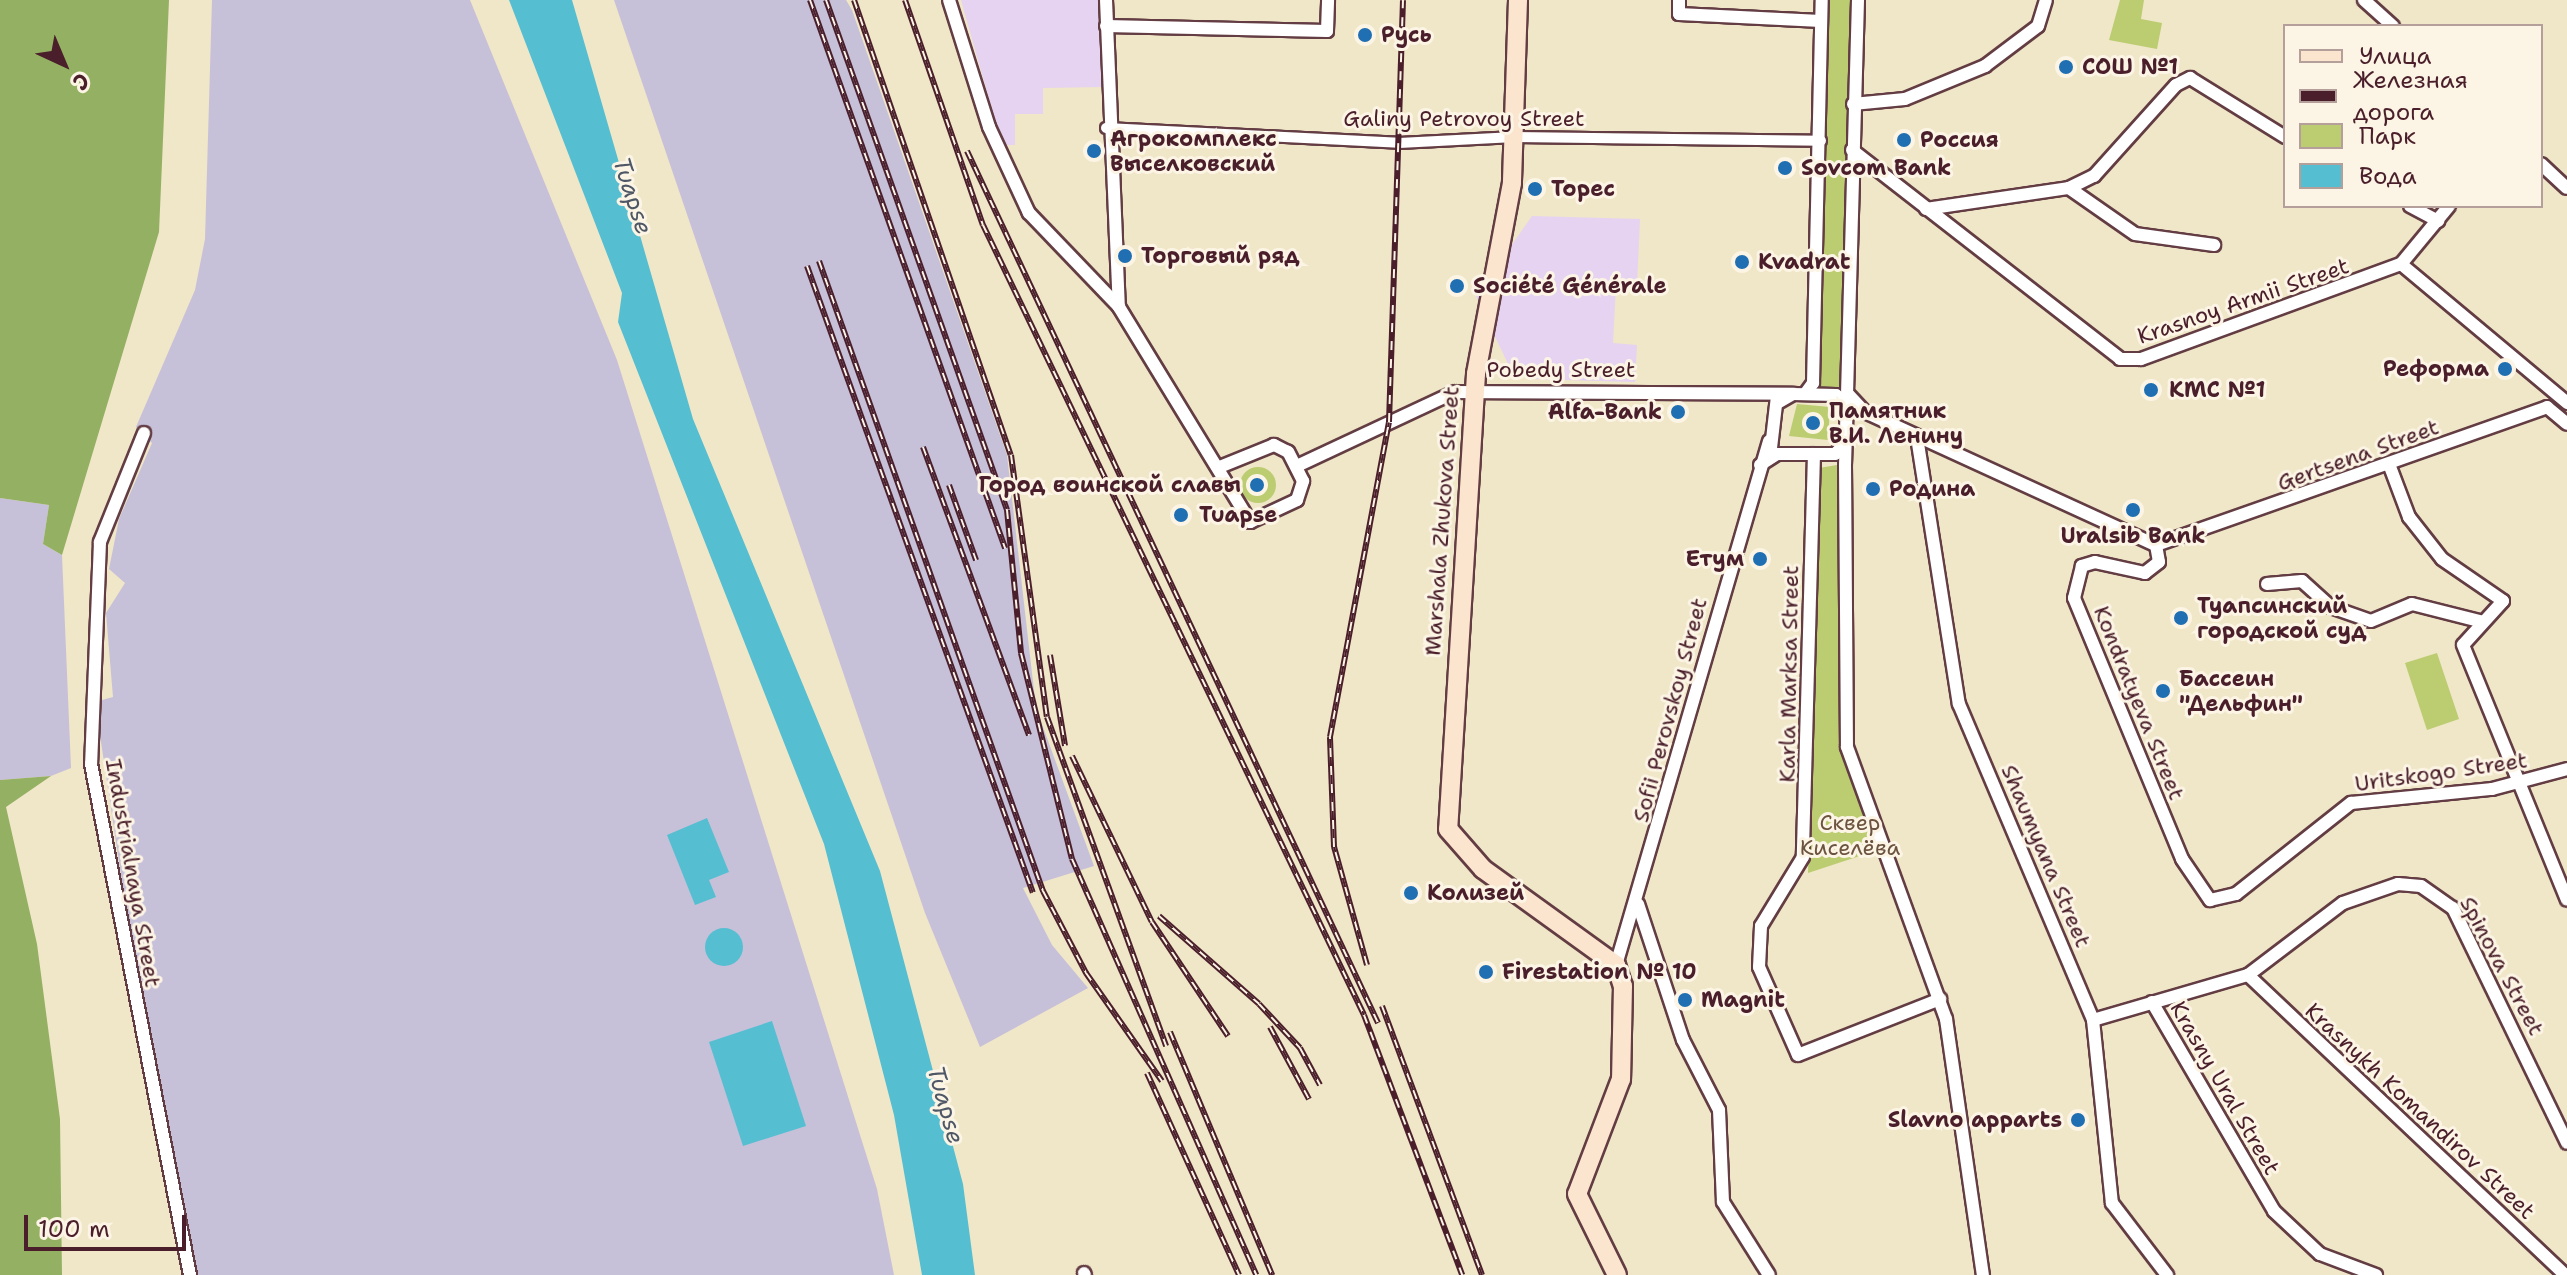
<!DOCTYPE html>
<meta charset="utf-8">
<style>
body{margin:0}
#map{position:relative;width:2567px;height:1275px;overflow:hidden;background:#f0e6c8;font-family:"Shantell Sans",sans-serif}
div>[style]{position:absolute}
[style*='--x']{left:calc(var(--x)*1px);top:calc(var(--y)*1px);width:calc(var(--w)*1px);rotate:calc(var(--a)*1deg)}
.built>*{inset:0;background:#e5d3f1}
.industrial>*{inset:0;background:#c7c0d9}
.green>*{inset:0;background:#bbcd70}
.round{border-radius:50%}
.forest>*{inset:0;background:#94b062}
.water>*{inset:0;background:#55bfd1}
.roads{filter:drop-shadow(2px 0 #633d43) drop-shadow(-2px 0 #633d43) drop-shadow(0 2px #633d43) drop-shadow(0 -2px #633d43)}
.pedestrian>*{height:10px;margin:-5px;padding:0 5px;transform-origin:5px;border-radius:5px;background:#fff}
.minor>*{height:12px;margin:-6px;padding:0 6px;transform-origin:6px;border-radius:6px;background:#fff}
.secondary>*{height:18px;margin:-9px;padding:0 9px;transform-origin:9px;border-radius:9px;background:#fbe5cf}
.rail>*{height:6px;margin-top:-3px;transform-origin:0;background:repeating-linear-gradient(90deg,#fcf5e5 0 9px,#4a1f2b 0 18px);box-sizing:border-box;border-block:2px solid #4a1f2b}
.dots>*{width:22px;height:22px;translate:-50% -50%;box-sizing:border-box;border:4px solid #fcf5e5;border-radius:50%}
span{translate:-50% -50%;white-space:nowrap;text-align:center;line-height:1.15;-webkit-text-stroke:6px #fcf5e5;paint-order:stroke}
.poi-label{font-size:22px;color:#4a1f2b;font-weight:700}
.left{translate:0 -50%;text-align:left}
.right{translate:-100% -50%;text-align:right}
.street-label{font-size:22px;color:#4a1f2b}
.park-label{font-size:22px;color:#6c5340}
.water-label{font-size:24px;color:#4e5765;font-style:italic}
.legend{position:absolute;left:2283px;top:24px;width:260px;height:184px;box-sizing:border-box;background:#fcf5e5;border:2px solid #b59f9b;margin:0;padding:10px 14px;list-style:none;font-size:24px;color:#4a1f2b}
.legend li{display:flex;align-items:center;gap:16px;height:40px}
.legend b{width:40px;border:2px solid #b59f9b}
.north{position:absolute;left:24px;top:24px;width:80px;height:80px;-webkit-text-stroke:6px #fcf5e5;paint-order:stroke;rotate:136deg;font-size:22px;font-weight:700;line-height:32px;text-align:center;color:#4a1f2b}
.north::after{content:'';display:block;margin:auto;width:28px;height:36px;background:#4a1f2b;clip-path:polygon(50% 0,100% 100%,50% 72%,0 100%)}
.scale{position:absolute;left:24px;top:1215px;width:162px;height:36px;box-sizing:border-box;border:4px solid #4a1f2b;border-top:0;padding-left:10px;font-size:24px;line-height:28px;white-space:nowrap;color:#4a1f2b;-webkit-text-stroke:6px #fcf5e5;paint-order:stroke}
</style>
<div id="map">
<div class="built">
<div style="clip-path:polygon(961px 0,1101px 0,1102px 87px,1043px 88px,1043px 114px,1015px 114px,1015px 145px,1002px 145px)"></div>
<div style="clip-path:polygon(1532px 216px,1640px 219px,1637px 285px,1616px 285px,1613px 343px,1637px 345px,1635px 382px,1530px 379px,1508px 364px,1476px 296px)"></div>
</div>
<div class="industrial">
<div style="clip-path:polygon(212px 0,470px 0,617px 360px,877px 1189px,894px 1275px,197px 1275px,133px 955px,95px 702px,113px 697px,106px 613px,125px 583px,109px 569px,119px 519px,152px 443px,136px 427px,195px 290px,205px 239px)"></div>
<div style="clip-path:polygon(614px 0,846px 0,852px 10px,1007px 455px,1036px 708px,1094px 866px,1023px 888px,1052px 945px,1088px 988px,980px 1047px,925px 913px)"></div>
<div style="clip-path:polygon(0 498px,49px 505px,43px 544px,62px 555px,71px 768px,51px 776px,0 780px)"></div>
</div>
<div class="green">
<div style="clip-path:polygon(1826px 0,1855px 0,1846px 391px,1816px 390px)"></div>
<div style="clip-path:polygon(2120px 0,2144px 0,2141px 19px,2162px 23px,2157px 49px,2109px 40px)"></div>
<div style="clip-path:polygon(1797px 404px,1830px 407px,1828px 440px,1789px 436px)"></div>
<div style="clip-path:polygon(1837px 465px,1843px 471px,1845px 746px,1881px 849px,1808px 873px,1819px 468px)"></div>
<div class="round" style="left:1240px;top:467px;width:36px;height:36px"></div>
<div style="clip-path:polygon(2437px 653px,2459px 719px,2427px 730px,2405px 663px)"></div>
</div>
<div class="forest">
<div style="clip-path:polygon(0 0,169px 0,159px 232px,62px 555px,43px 544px,49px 505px,0 498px)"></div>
<div style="clip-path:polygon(51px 776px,6px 807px,37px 944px,60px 1119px,62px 1275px,0 1275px,0 780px)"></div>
</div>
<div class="water">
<div style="clip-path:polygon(509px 0,572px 0,693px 419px,880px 871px,963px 1184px,975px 1275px,922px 1275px,894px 1115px,824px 844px,618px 322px,622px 293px)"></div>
<div style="clip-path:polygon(707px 818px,729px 872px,709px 880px,716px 897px,695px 905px,667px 835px)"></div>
<div class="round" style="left:705px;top:928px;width:38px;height:38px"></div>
<div style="clip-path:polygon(772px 1021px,806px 1126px,743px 1146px,709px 1042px)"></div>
</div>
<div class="roads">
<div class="pedestrian">
<div style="--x:1106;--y:128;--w:293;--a:2.9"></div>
<div style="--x:1399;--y:143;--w:116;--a:-3"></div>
<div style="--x:1515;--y:137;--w:306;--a:0.7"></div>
</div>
<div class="minor">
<div style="--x:949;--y:0;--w:133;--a:72.5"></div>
<div style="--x:989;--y:127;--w:95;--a:65.1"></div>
<div style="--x:1029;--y:213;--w:130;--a:46.2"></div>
<div style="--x:1106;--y:0;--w:307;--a:87.6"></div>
<div style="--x:1119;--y:307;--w:252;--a:58.6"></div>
<div style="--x:1250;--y:522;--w:52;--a:-25.1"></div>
<div style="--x:1297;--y:500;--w:20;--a:-72"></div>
<div style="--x:1303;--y:481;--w:33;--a:-117"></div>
<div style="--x:1288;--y:452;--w:16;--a:-153"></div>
<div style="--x:1274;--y:445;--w:56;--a:158"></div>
<div style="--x:1679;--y:0;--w:14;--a:90"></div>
<div style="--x:1679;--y:14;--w:142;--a:2.8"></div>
<div style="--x:1858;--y:0;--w:465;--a:91.6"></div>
<div style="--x:1845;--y:465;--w:282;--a:89.6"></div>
<div style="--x:1847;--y:747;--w:289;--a:70"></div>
<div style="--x:1946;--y:1019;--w:259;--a:81.8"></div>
<div style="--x:2364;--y:0;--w:39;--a:42"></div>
<div style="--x:1106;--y:26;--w:221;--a:1.3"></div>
<div style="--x:1327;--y:31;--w:31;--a:-88"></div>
<div style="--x:1853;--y:104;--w:52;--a:-5.5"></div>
<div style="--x:1905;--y:99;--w:87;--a:-22.4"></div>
<div style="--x:1985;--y:66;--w:66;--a:-37"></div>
<div style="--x:2038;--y:26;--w:27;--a:-73"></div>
<div style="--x:1852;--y:150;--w:340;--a:37.9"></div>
<div style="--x:2120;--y:359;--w:21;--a:0"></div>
<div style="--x:2141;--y:359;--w:277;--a:-20.1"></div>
<div style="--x:2401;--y:264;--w:75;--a:-50.4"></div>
<div style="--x:2541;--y:164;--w:35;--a:43"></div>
<div style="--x:2069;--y:188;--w:28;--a:-26"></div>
<div style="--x:2094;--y:176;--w:122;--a:-48"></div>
<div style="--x:2176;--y:85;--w:16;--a:-27"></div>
<div style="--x:2190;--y:78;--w:112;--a:31.8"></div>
<div style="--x:2410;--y:206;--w:32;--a:28"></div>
<div style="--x:1926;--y:209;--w:145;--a:-8.4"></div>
<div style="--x:2069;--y:188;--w:80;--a:34.9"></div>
<div style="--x:2135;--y:234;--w:80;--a:7.9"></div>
<div style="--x:2401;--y:264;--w:217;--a:39.9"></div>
<div style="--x:1805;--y:394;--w:14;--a:-54"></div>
<div style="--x:1813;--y:383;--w:383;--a:-88.7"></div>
<div style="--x:1849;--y:395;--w:23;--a:47"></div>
<div style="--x:1865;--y:412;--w:320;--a:24.6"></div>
<div style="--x:2156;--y:545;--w:415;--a:-19.4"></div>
<div style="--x:2547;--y:407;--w:26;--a:40"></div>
<div style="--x:1779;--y:402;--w:16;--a:-30"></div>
<div style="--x:1793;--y:394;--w:43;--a:1.3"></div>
<div style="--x:1836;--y:395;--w:20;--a:53"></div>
<div style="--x:144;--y:433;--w:118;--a:112"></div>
<div style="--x:100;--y:542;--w:222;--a:92.3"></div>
<div style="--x:91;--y:764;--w:521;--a:79.04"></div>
<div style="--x:1917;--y:437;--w:270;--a:81.1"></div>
<div style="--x:1959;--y:704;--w:343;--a:67"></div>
<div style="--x:2093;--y:1020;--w:184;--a:84.1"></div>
<div style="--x:2112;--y:1203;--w:91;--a:52.6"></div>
<div style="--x:1771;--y:448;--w:52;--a:-83.4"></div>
<div style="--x:1814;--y:454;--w:403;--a:91.6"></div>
<div style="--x:1803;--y:857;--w:81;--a:121.3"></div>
<div style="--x:1761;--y:926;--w:41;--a:92.8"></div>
<div style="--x:1759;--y:967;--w:96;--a:66.1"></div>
<div style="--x:1798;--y:1055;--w:153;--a:-21.5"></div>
<div style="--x:2389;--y:464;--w:57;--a:69.3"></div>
<div style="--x:2409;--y:517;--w:53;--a:51.8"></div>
<div style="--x:2442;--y:559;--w:74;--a:34.5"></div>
<div style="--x:2503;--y:601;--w:59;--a:132.3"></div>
<div style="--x:2463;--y:645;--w:275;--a:67.8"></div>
<div style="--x:1760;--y:465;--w:20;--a:-33"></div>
<div style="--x:1777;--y:454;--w:58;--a:0"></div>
<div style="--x:1835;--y:454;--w:14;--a:-45"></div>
<div style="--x:1297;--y:466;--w:174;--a:-25.1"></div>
<div style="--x:1455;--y:392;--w:338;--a:0.3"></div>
<div style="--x:2156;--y:545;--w:17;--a:80"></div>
<div style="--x:2159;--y:562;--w:18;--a:142"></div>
<div style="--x:2145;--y:573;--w:51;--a:-167.6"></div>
<div style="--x:2095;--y:562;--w:14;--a:163"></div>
<div style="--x:2082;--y:566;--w:33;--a:104"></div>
<div style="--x:2074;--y:598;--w:282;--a:67.5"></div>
<div style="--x:2182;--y:859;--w:50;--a:55.7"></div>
<div style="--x:2210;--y:900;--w:27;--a:-13"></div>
<div style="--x:2236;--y:894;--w:147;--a:-38.4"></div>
<div style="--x:2351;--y:803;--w:142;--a:-5.7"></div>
<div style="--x:2492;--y:789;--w:78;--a:-14.9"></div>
<div style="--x:2267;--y:584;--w:35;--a:-5"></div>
<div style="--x:2302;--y:581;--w:39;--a:42"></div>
<div style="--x:2331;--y:607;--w:42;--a:19.3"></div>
<div style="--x:2371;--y:621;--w:44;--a:-22.5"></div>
<div style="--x:2412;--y:604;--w:73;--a:14.2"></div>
<div style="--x:1638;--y:904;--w:143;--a:71.7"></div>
<div style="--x:1683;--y:1040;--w:79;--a:62.8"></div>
<div style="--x:1719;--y:1110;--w:92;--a:87.5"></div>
<div style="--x:1723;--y:1202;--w:86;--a:57.8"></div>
<div style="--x:1616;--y:965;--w:546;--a:-73.72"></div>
<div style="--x:2248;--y:975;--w:436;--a:43.4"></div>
<div style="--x:2152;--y:1002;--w:242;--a:59.7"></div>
<div style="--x:2274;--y:1211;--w:63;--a:43.1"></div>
<div style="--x:2320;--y:1254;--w:60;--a:20.6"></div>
<div style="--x:2093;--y:1020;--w:161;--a:-16.2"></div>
<div style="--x:2248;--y:975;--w:119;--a:-37.2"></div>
<div style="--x:2343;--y:903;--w:58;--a:-19.1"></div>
<div style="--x:2398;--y:884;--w:23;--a:5"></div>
<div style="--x:2421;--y:886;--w:39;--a:35"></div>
<div style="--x:2453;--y:908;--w:261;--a:64.1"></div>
<div style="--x:1084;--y:1273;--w:2;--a:63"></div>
</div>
<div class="secondary">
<div style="--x:1518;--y:0;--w:183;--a:91.9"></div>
<div style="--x:1512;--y:183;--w:194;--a:100.7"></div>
<div style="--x:1476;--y:374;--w:456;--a:93.5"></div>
<div style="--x:1448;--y:829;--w:53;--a:48.8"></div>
<div style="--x:1483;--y:869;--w:164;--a:35.8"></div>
<div style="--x:1616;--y:965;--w:22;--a:72"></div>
<div style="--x:1623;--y:986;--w:93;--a:91.2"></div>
<div style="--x:1621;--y:1079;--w:123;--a:110.9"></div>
<div style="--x:1577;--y:1194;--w:90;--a:63.7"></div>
</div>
</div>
<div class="rail">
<div style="--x:810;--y:0;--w:582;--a:70.41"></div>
<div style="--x:826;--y:0;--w:541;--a:70.46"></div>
<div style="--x:1007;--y:510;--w:144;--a:84.4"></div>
<div style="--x:1021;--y:653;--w:212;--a:76.1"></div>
<div style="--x:1072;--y:859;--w:455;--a:66.1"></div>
<div style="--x:854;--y:0;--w:481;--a:71"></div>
<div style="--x:1011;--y:455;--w:264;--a:82.2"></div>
<div style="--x:1047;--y:717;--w:350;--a:70.1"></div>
<div style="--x:905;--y:0;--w:238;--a:70.9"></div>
<div style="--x:983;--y:225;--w:877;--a:64.25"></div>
<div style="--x:1364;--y:1015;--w:278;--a:69.3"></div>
<div style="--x:967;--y:151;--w:964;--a:64.76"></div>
<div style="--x:819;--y:261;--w:669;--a:70.43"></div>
<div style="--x:1043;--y:891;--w:93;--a:62.3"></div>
<div style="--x:1086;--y:973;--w:132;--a:54.9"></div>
<div style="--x:807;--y:266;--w:666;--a:70.18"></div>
<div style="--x:923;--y:447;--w:307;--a:69.8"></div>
<div style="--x:949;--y:485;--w:80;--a:70.2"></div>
<div style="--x:1050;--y:655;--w:92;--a:80.6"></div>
<div style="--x:1072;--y:756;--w:184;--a:64.3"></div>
<div style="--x:1152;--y:922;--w:137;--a:56.3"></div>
<div style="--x:1159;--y:916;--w:133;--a:41.3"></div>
<div style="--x:1259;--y:1004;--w:60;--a:47"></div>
<div style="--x:1300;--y:1048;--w:42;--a:61.6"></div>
<div style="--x:1367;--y:965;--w:123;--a:-105.6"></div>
<div style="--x:1334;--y:847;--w:110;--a:-92.1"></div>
<div style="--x:1330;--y:737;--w:320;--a:-79.4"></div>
<div style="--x:1389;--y:422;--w:422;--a:-88.1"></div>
<div style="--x:1382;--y:1006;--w:287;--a:69.6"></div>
<div style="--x:1270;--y:1027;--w:82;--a:61.6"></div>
<div style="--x:1170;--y:1032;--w:264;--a:67.2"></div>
<div style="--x:1147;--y:1073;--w:222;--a:65.5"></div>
</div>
<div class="dots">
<div style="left:1365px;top:35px;background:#1f6fb2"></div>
<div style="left:2066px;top:67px;background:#1f6fb2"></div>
<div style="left:1904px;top:140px;background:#1f6fb2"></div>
<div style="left:1094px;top:151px;background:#1f6fb2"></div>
<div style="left:1785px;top:168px;background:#1f6fb2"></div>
<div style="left:1535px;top:189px;background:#1f6fb2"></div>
<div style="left:1125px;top:256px;background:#1f6fb2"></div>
<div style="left:1742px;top:262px;background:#1f6fb2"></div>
<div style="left:1457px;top:286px;background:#1f6fb2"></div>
<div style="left:2505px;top:369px;background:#1f6fb2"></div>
<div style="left:2151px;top:390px;background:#1f6fb2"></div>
<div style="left:1678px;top:412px;background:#1f6fb2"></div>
<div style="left:1813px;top:423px;background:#1f6fb2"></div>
<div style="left:1257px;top:485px;background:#1f6fb2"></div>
<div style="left:1873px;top:489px;background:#1f6fb2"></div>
<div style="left:2133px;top:510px;background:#1f6fb2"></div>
<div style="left:1181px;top:515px;background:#1f6fb2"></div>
<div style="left:1760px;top:559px;background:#1f6fb2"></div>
<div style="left:2181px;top:618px;background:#1f6fb2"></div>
<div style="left:2163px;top:691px;background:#1f6fb2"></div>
<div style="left:1411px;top:893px;background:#1f6fb2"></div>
<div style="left:1486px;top:972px;background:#1f6fb2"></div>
<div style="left:1685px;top:1000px;background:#1f6fb2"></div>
<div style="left:2078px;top:1120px;background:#1f6fb2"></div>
</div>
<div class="poi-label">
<span class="left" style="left:1381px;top:35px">Русь</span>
<span class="left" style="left:2082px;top:67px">СОШ №1</span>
<span class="left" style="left:1110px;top:151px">Агрокомплекс<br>Выселковский</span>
<span class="left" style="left:1920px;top:140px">Россия</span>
<span class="left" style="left:1801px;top:168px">Sovcom Bank</span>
<span class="left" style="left:1551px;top:189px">Торес</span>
<span class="left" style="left:1141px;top:256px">Торговый ряд</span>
<span class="left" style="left:1758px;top:262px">Kvadrat</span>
<span class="left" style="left:1473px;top:286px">Société Générale</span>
<span class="right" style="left:2489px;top:369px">Реформа</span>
<span class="left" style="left:2169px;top:390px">KMC №1</span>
<span class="left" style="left:1829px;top:423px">Памятник<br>В.И. Ленину</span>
<span class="right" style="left:1662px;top:412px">Alfa-Bank</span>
<span class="right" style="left:1241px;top:485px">Город воинской славы</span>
<span class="left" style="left:1889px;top:489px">Родина</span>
<span class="left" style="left:1199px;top:515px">Tuapse</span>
<span style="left:2133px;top:536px">Uralsib Bank</span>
<span class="right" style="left:1744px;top:559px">Етум</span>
<span class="left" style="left:2197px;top:618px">Туапсинский<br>городской суд</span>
<span class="left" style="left:2179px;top:691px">Бассеин<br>"Дельфин"</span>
<span class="left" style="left:1427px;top:893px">Колизей</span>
<span class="left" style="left:1502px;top:972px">Firestation № 10</span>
<span class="left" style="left:1701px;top:1000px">Magnit</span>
<span class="right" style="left:2062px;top:1120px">Slavno apparts</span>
</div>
<div class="street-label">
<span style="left:1464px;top:119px">Galiny Petrovoy Street</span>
<span style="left:2243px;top:301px;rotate:-19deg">Krasnoy Armii Street</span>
<span style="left:1561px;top:370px">Pobedy Street</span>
<span style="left:2358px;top:455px;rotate:-20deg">Gertsena Street</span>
<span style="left:1442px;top:521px;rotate:-86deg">Marshala Zhukova Street</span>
<span style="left:1789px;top:674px;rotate:-89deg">Karla Marksa Street</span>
<span style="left:2139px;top:703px;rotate:68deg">Kondratyeva Street</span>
<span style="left:1670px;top:710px;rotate:-75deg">Sofii Perovskoy Street</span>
<span style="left:2441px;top:772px;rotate:-8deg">Uritskogo Street</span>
<span style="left:2046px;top:856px;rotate:67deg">Shaumyana Street</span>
<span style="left:133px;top:873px;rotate:80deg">Industrialnaya Street</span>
<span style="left:2502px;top:966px;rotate:62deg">Spinova Street</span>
<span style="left:2225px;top:1088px;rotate:60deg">Krasny Ural Street</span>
<span style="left:2420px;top:1111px;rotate:43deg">Krasnykh Komandirov Street</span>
</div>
<div class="park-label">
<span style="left:1850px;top:835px">Сквер<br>Киселёва</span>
</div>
<div class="water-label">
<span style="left:632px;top:196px;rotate:72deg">Tuapse</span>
<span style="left:945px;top:1105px;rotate:74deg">Tuapse</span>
</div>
<ul class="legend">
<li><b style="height:10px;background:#fbe5cf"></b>Улица</li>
<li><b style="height:10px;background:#4a1f2b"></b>Железная дорога</li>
<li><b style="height:22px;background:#bbcd70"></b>Парк</li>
<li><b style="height:22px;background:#55bfd1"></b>Вода</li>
</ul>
<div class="north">С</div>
<div class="scale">100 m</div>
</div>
